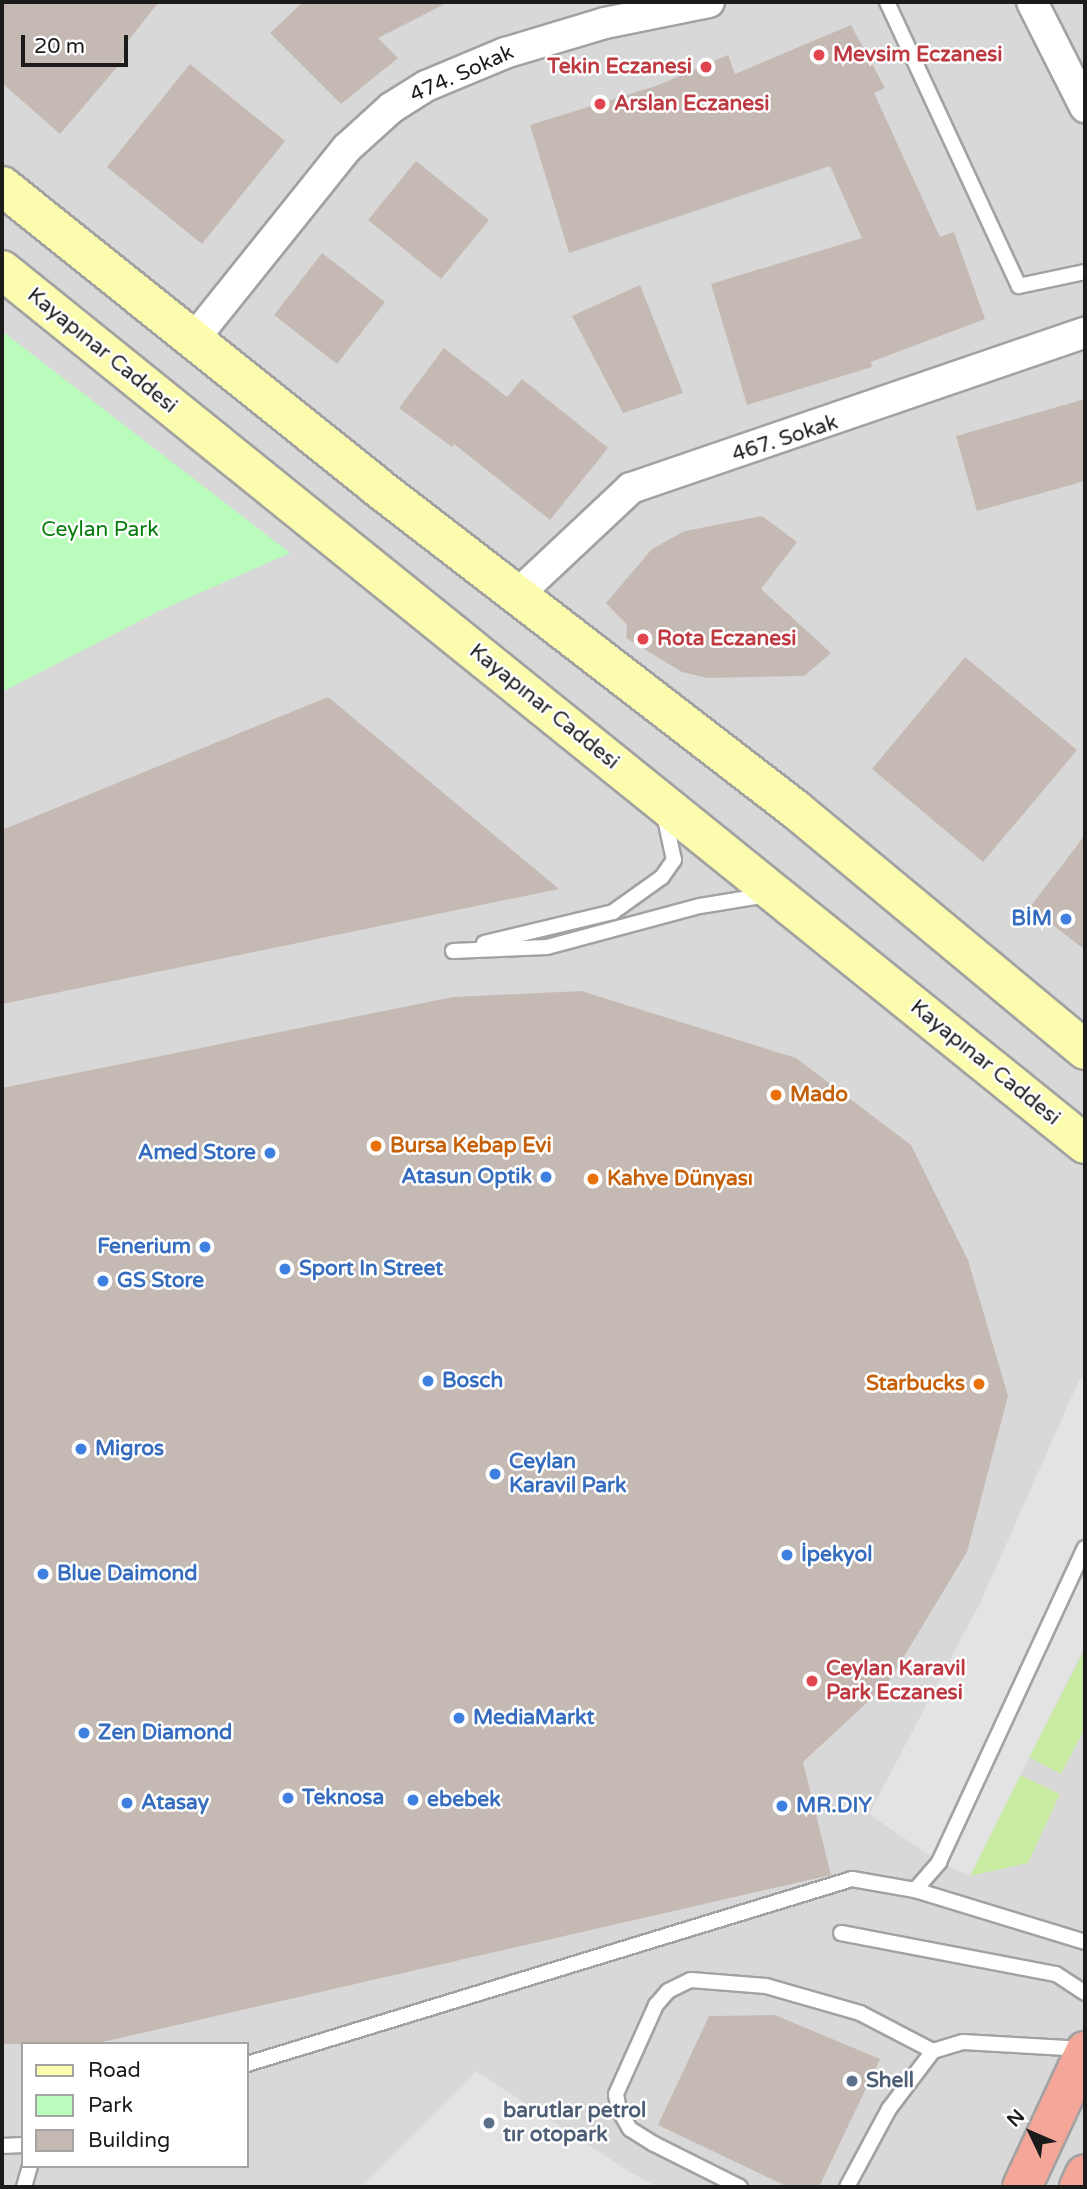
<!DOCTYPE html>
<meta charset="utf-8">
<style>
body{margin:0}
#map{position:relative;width:1087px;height:2189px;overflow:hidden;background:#eee8e0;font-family:"Varela Round",sans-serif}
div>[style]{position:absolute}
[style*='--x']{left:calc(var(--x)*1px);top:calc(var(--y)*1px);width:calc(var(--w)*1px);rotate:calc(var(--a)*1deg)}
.residential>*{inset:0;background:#d9d8d8}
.grass>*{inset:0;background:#caeba2}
.park>*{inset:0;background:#b9fcbb}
.parking>*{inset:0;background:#e3e3e3}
.building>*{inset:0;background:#c5bab3}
.roads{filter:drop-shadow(2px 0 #a2a2a2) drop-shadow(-2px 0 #a2a2a2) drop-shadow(0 2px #a2a2a2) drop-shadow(0 -2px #a2a2a2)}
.service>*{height:14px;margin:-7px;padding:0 7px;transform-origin:7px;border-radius:7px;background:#fff}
.minor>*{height:30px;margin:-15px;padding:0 15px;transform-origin:15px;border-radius:15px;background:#fff}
.secondary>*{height:38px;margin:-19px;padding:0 19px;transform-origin:19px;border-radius:19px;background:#fcfcaf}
.trunk>*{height:38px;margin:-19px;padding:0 19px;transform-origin:19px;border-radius:19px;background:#f4a698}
.dots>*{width:19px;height:19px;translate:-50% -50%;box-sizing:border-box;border:4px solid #fff;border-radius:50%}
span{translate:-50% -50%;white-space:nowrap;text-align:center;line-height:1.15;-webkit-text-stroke:5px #fff;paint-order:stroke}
.health-label{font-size:21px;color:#be3a42;font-weight:700}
.left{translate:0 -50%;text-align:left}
.right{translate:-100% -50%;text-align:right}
.street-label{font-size:21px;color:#1b1b1b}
.park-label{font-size:21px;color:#067d0a}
.shop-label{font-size:21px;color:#366cbe;font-weight:700}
.food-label{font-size:21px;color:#c56008;font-weight:700}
.service-label{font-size:21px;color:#4e5e75;font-weight:700}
.frame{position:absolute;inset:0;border:4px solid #1b1b1b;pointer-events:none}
.legend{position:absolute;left:21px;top:2042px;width:228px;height:126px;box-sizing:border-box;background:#fff;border:2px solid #a4a4a4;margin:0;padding:9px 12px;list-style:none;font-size:21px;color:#1b1b1b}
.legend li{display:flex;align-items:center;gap:14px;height:35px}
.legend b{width:35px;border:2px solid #a4a4a4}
.north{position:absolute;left:996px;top:2098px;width:70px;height:70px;-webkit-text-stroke:5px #fff;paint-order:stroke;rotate:314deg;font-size:19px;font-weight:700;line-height:28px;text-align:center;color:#1b1b1b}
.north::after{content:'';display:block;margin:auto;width:24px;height:32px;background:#1b1b1b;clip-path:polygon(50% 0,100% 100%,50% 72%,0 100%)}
.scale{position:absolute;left:21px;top:35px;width:107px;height:32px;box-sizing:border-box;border:4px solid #1b1b1b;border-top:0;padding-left:9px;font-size:21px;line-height:24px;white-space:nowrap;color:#1b1b1b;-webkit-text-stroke:5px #fff;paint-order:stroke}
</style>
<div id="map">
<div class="residential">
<div style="clip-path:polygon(evenodd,2px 2px,1085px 2px,1085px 2187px,2px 2187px,2px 2px,23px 2044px,247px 2044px,247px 2166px,23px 2166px,23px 2044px)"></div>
</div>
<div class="grass">
<div style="clip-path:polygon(1085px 1649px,1085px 1728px,1061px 1774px,1029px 1757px)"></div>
<div style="clip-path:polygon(1020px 1775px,1060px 1794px,1028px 1863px,970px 1876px)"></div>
</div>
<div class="park">
<div style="clip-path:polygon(2px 331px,290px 553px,159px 611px,2px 692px)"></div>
</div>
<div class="parking">
<div style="clip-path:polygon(1080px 1378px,1085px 1380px,1085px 1646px,970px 1876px,939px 1862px,869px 1814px,981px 1601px)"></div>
<div style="clip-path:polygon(476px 2071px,633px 2174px,658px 2187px,360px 2187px)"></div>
</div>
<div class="building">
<div style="clip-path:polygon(2px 2px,159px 2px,123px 47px,129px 53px,60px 134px,2px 83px)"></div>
<div style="clip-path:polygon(303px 2px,449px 2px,378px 38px,398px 58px,341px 104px,270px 33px)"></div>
<div style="clip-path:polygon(851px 25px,885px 88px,874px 93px,940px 237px,954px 232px,985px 319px,871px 362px,872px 367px,747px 405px,711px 284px,862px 238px,830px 166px,569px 253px,530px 125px,656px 86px,728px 55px,735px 74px)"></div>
<div style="clip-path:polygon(190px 64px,285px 141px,202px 244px,107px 167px)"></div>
<div style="clip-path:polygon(416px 161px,489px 220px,441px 279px,368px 220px)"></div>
<div style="clip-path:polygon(322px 253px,385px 302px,337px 364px,274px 315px)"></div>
<div style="clip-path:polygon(640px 285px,683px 393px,623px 413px,572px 316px)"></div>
<div style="clip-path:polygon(444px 348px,507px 397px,522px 379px,608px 448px,550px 520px,454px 444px,452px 447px,399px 408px)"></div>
<div style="clip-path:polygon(1085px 399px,1085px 481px,977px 511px,956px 436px)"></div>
<div style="clip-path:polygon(762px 516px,797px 542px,761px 589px,831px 653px,804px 676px,707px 678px,682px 672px,626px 638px,627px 625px,606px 603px,652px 549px,685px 531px)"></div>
<div style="clip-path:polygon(965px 657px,1077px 750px,983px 862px,872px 769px)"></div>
<div style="clip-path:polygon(328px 697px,559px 889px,2px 1004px,2px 830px)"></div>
<div style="clip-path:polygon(1085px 835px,1085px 950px,1030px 907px)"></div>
<div style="clip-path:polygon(581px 991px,796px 1058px,911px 1145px,968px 1260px,1008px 1396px,967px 1552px,888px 1683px,803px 1762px,831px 1875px,94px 2044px,2px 2044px,2px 1088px,453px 997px)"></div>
<div style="clip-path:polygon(775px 2015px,880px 2059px,819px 2187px,788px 2187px,658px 2125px,709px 2016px)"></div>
</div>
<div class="roads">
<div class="service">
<div style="--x:887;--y:2;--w:313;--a:65.1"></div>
<div style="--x:1019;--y:286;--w:67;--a:-12"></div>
<div style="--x:484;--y:943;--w:133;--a:-13.5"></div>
<div style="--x:613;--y:912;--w:60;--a:-35.5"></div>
<div style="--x:662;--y:877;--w:21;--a:-55"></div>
<div style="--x:674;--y:860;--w:42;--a:-102.4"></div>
<div style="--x:453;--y:951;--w:94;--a:-2.4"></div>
<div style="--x:547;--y:947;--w:158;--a:-15"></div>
<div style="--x:700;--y:906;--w:68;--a:-9.3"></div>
<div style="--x:915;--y:1890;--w:37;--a:-49"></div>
<div style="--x:939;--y:1862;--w:346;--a:-65.1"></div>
<div style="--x:841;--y:1933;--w:219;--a:10.8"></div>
<div style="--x:1056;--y:1974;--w:35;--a:33"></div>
<div style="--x:247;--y:2064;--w:633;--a:-17"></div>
<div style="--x:852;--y:1879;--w:64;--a:9.9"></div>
<div style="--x:915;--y:1890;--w:178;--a:17"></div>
<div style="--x:2;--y:2146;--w:21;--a:-3"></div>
<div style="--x:24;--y:2187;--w:22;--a:-74"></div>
<div style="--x:740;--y:2187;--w:96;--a:-153.4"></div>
<div style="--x:654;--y:2144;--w:28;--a:-148"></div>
<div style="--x:630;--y:2129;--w:22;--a:-120"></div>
<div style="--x:619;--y:2110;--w:16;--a:-101"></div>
<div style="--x:616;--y:2094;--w:98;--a:-65.8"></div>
<div style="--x:656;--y:2005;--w:18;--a:-49"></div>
<div style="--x:668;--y:1991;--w:25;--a:-26"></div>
<div style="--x:691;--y:1980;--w:75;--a:4.6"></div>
<div style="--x:766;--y:1986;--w:98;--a:16"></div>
<div style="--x:860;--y:2013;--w:82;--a:27.5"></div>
<div style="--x:847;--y:2187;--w:89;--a:-61.7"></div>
<div style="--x:889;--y:2109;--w:73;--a:-52.8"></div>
<div style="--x:933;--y:2051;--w:31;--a:-17"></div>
<div style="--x:963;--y:2042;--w:121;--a:3.3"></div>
</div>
<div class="minor">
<div style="--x:1032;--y:2;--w:118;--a:63.2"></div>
<div style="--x:193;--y:340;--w:246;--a:-51.3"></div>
<div style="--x:347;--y:148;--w:59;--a:-42.3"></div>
<div style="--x:391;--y:108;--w:41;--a:-32.2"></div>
<div style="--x:426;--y:86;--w:86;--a:-22.7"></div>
<div style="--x:505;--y:53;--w:104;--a:-16.7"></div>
<div style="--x:605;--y:23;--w:106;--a:-11.4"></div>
<div style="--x:517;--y:595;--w:156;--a:-43.2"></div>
<div style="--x:631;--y:488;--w:480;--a:-18.9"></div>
</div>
<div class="secondary">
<div style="--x:2;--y:186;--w:479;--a:38.7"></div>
<div style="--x:376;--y:486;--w:529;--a:37.63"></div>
<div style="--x:795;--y:809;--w:377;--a:39.7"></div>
<div style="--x:2;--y:270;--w:1392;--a:38.9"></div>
</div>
<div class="trunk">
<div style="--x:1022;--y:2187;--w:150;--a:-65.1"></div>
<div style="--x:1079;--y:2187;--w:14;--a:-65"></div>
</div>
</div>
<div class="dots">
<div style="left:819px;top:55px;background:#e0444e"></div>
<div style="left:706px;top:67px;background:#e0444e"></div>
<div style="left:600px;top:104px;background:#e0444e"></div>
<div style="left:643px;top:639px;background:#e0444e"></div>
<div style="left:1066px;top:919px;background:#3f7fe0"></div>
<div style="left:776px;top:1095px;background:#e8710a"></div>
<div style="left:376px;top:1146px;background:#e8710a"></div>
<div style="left:270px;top:1153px;background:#3f7fe0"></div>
<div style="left:546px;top:1177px;background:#3f7fe0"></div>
<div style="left:593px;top:1179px;background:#e8710a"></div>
<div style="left:205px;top:1247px;background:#3f7fe0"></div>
<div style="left:285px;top:1269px;background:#3f7fe0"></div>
<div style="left:103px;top:1281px;background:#3f7fe0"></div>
<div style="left:428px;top:1381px;background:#3f7fe0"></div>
<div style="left:979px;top:1384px;background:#e8710a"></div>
<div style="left:81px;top:1449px;background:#3f7fe0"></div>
<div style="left:495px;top:1474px;background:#3f7fe0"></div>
<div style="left:787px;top:1555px;background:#3f7fe0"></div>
<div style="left:43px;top:1574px;background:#3f7fe0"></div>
<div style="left:812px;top:1681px;background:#e0444e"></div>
<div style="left:459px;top:1718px;background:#3f7fe0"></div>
<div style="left:84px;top:1733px;background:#3f7fe0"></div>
<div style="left:288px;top:1798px;background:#3f7fe0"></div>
<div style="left:413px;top:1800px;background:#3f7fe0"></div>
<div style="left:127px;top:1803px;background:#3f7fe0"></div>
<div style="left:782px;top:1806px;background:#3f7fe0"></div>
<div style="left:852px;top:2081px;background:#5c6f8a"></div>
<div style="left:489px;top:2123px;background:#5c6f8a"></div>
</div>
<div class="health-label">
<span class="left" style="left:833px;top:55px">Mevsim Eczanesi</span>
<span class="right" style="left:692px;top:67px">Tekin Eczanesi</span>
<span class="left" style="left:614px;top:104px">Arslan Eczanesi</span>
<span class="left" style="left:657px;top:639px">Rota Eczanesi</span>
<span class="left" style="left:826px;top:1681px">Ceylan Karavil<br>Park Eczanesi</span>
</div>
<div class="street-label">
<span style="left:462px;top:74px;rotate:-24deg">474. Sokak</span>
<span style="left:102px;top:351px;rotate:39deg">Kayapınar Caddesi</span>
<span style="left:785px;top:439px;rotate:-18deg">467. Sokak</span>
<span style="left:544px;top:707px;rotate:39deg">Kayapınar Caddesi</span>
<span style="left:985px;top:1063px;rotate:39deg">Kayapınar Caddesi</span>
</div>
<div class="park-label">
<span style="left:100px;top:530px">Ceylan Park</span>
</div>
<div class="shop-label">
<span class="right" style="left:1052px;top:919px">BİM</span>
<span class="right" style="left:256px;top:1153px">Amed Store</span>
<span class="right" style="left:532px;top:1177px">Atasun Optik</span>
<span class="right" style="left:191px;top:1247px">Fenerium</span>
<span class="left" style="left:299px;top:1269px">Sport In Street</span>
<span class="left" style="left:117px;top:1281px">GS Store</span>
<span class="left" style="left:442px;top:1381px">Bosch</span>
<span class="left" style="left:95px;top:1449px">Migros</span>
<span class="left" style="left:509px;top:1474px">Ceylan<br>Karavil Park</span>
<span class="left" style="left:801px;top:1555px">İpekyol</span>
<span class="left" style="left:57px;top:1574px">Blue Daimond</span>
<span class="left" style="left:473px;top:1718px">MediaMarkt</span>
<span class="left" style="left:98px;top:1733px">Zen Diamond</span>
<span class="left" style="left:302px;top:1798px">Teknosa</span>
<span class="left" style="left:427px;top:1800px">ebebek</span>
<span class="left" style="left:141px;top:1803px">Atasay</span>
<span class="left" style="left:796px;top:1806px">MR.DIY</span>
</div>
<div class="food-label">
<span class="left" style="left:790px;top:1095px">Mado</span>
<span class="left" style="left:390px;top:1146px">Bursa Kebap Evi</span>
<span class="left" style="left:607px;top:1179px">Kahve Dünyası</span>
<span class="right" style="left:965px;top:1384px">Starbucks</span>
</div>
<div class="service-label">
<span class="left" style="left:866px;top:2081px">Shell</span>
<span class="left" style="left:503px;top:2123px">barutlar petrol<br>tır otopark</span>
</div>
<div class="frame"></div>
<ul class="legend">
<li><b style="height:9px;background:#fcfcaf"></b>Road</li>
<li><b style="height:19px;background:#b9fcbb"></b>Park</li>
<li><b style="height:19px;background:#c5bab3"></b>Building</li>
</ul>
<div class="north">N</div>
<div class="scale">20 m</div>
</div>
